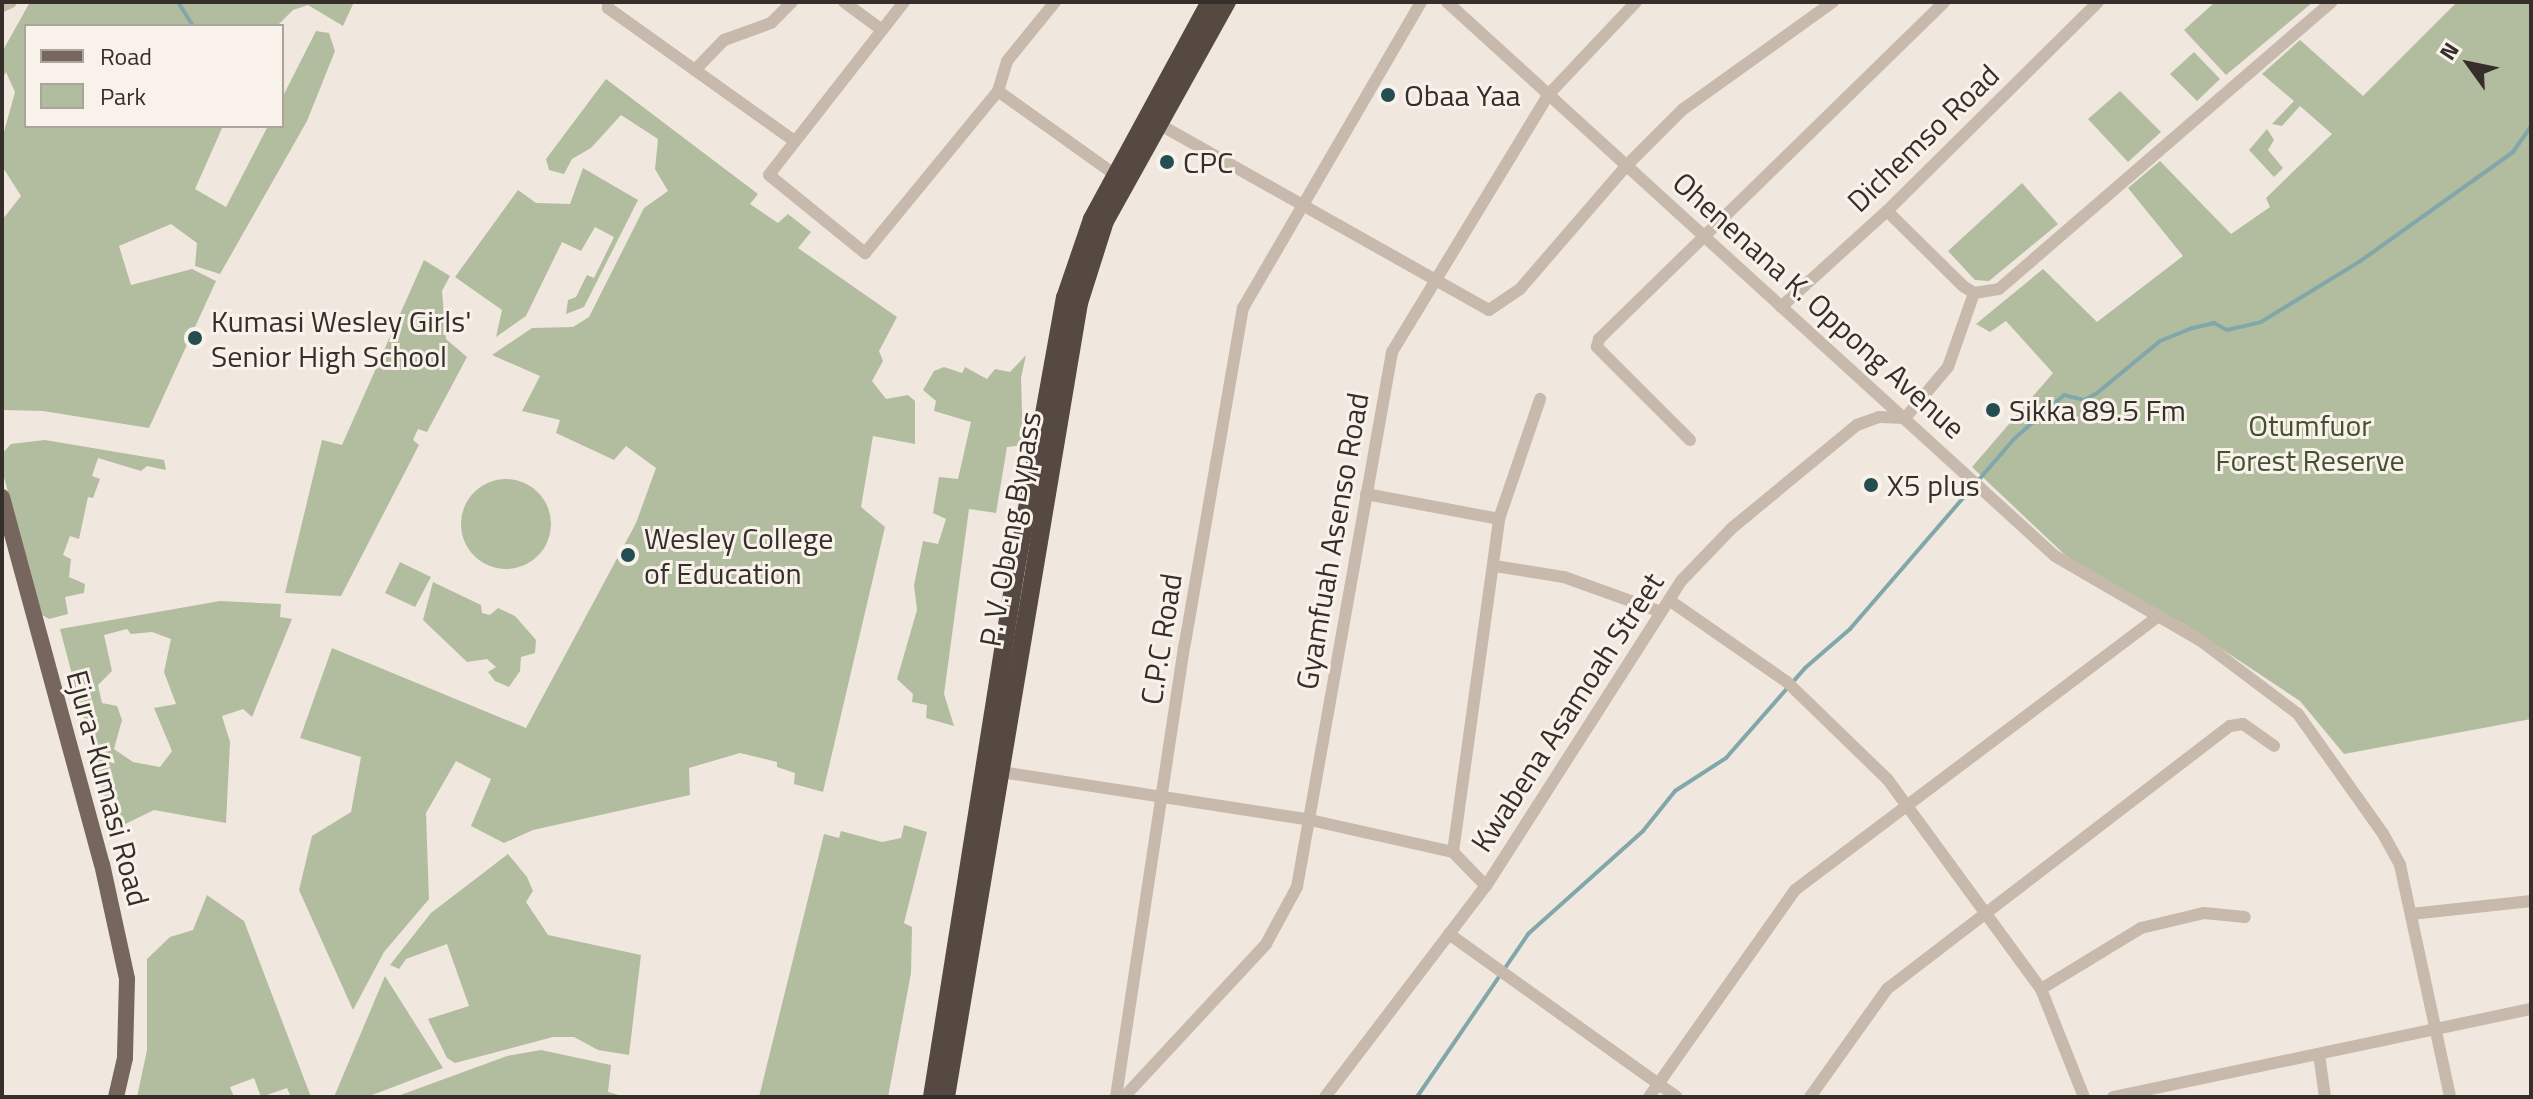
<!DOCTYPE html>
<style>
body{margin:0}
#map{position:relative;width:2533px;height:1099px;overflow:hidden;background:#f0e8de;font-family:"Titillium Web",sans-serif}
div>[style]{position:absolute}
[style*='--x']{left:calc(var(--x)*1px);top:calc(var(--y)*1px);width:calc(var(--w)*1px);rotate:calc(var(--a)*1deg)}
.green>*{inset:0;background:#b2bda0}
.round{border-radius:50%}
.stream>*{height:4px;margin:-2px;padding:0 2px;transform-origin:2px;border-radius:2px;background:#81a7aa}
.minor>*{height:12px;margin:-6px;padding:0 6px;transform-origin:6px;border-radius:6px;background:#c7b9ac}
.major>*{height:16px;margin:-8px;padding:0 8px;transform-origin:8px;border-radius:8px;background:#76665d}
.highway>*{height:18px;margin:-9px;padding:0 9px;transform-origin:9px;border-radius:9px;background:#554942}
.dots>*{width:22px;height:22px;translate:-50% -50%;box-sizing:border-box;border:4px solid #f8f2ea;border-radius:50%}
span{translate:-50% -50%;white-space:nowrap;text-align:center;line-height:1.15;-webkit-text-stroke:6px #f8f2ea;paint-order:stroke}
.poi-label{font-size:30px;color:#352e2a}
.left{translate:0 -50%;text-align:left}
.street-label{font-size:30px;color:#352e2a}
.park-label{font-size:30px;color:#445130}
.frame{position:absolute;inset:0;border:4px solid #352e2a;pointer-events:none}
.legend{position:absolute;left:24px;top:24px;width:260px;height:104px;box-sizing:border-box;background:#f8f2ea;border:2px solid #aaa49d;margin:0;padding:10px 14px;list-style:none;font-size:24px;color:#352e2a}
.legend li{display:flex;align-items:center;gap:16px;height:40px}
.legend b{width:40px;border:2px solid #aaa49d}
.north{position:absolute;left:2429px;top:24px;width:80px;height:80px;-webkit-text-stroke:6px #f8f2ea;paint-order:stroke;rotate:303deg;font-size:22px;font-weight:700;line-height:32px;text-align:center;color:#352e2a}
.north::after{content:'';display:block;margin:auto;width:28px;height:36px;background:#352e2a;clip-path:polygon(50% 0,100% 100%,50% 72%,0 100%)}
</style>
<div id="map">
<div class="green">
<div style="clip-path:polygon(30px 2px,354px 2px,343px 26px,308px 5px,293px 10px,277px 26px,26px 26px,26px 126px,223px 126px,195px 189px,226px 207px,268px 126px,282px 126px,282px 98px,316px 31px,329px 33px,335px 51px,307px 121px,220px 274px,195px 266px,197px 243px,171px 224px,119px 246px,131px 285px,192px 269px,216px 281px,149px 428px,43px 411px,2px 410px,2px 220px,21px 196px,2px 166px,2px 139px,15px 92px,6px 72px,2px 79px,2px 52px)"></div>
<div style="clip-path:polygon(2215px 2px,2313px 2px,2226px 75px,2184px 30px)"></div>
<div style="clip-path:polygon(2457px 2px,2531px 2px,2531px 719px,2344px 754px,2300px 701px,2184px 624px,2128px 599px,2064px 554px,1972px 467px,2053px 373px,2006px 321px,1990px 332px,1976px 324px,2043px 269px,2097px 322px,2183px 256px,2128px 188px,2160px 161px,2231px 234px,2270px 207px,2266px 198px,2332px 134px,2300px 106px,2282px 126px,2272px 124px,2294px 101px,2262px 74px,2300px 40px,2363px 96px)"></div>
<div style="clip-path:polygon(2194px 52px,2220px 79px,2197px 101px,2170px 74px)"></div>
<div style="clip-path:polygon(606px 79px,758px 194px,750px 204px,778px 223px,788px 214px,811px 232px,798px 248px,897px 317px,879px 351px,883px 361px,872px 381px,886px 399px,908px 395px,915px 401px,915px 444px,873px 436px,861px 507px,885px 527px,823px 792px,794px 784px,795px 773px,777px 767px,777px 762px,740px 753px,689px 768px,690px 795px,533px 830px,504px 843px,471px 826px,491px 779px,456px 761px,426px 813px,429px 899px,384px 952px,353px 1010px,299px 890px,312px 836px,351px 812px,361px 757px,300px 738px,332px 648px,526px 728px,636px 523px,656px 468px,626px 446px,614px 460px,556px 433px,560px 420px,522px 411px,540px 376px,492px 355px,532px 328px,573px 327px,589px 317px,644px 208px,668px 191px,655px 169px,658px 139px,621px 115px,591px 148px,572px 159px,564px 174px,549px 170px,546px 159px)"></div>
<div style="clip-path:polygon(2120px 91px,2161px 132px,2128px 162px,2088px 119px)"></div>
<div style="clip-path:polygon(2267px 129px,2274px 140px,2268px 150px,2283px 168px,2274px 177px,2249px 150px)"></div>
<div style="clip-path:polygon(583px 168px,638px 200px,584px 307px,566px 314px,568px 300px,576px 297px,587px 275px,594px 278px,614px 237px,595px 227px,581px 251px,562px 242px,526px 316px,496px 337px,502px 310px,455px 277px,518px 190px,536px 203px,570px 204px)"></div>
<div style="clip-path:polygon(2022px 183px,2058px 224px,1989px 281px,1975px 280px,1948px 251px)"></div>
<div style="clip-path:polygon(424px 260px,450px 276px,442px 291px,446px 339px,467px 357px,427px 432px,418px 429px,413px 440px,419px 445px,341px 596px,285px 593px,322px 440px,342px 445px)"></div>
<div style="clip-path:polygon(1026px 355px,1021px 378px,1023px 445px,1007px 447px,996px 513px,969px 509px,944px 694px,954px 726px,926px 718px,927px 705px,912px 702px,913px 694px,897px 679px,917px 610px,914px 585px,923px 541px,938px 544px,946px 519px,933px 513px,939px 477px,958px 479px,971px 422px,934px 411px,936px 401px,923px 390px,934px 371px,944px 367px,962px 373px,965px 367px,987px 379px,995px 369px,1010px 372px)"></div>
<div style="clip-path:polygon(45px 440px,164px 460px,166px 470px,147px 466px,141px 471px,98px 458px,92px 476px,100px 479px,93px 498px,88px 497px,79px 539px,70px 536px,63px 555px,71px 559px,69px 577px,85px 584px,84px 593px,65px 597px,68px 614px,49px 619px,42px 615px,2px 470px,2px 454px,11px 444px)"></div>
<div class="round" style="left:461px;top:479px;width:90px;height:90px"></div>
<div style="clip-path:polygon(400px 562px,431px 577px,415px 607px,385px 593px)"></div>
<div style="clip-path:polygon(433px 582px,481px 605px,482px 613px,490px 615px,498px 608px,515px 616px,536px 640px,535px 653px,521px 657px,520px 671px,509px 687px,495px 681px,488px 672px,496px 667px,487px 659px,467px 662px,423px 620px)"></div>
<div style="clip-path:polygon(evenodd,220px 601px,281px 604px,280px 617px,292px 619px,252px 717px,243px 709px,222px 716px,230px 742px,226px 823px,154px 810px,113px 830px,60px 629px,220px 601px,127px 629px,131px 634px,152px 632px,171px 639px,164px 672px,176px 704px,154px 708px,172px 751px,160px 767px,133px 762px,114px 749px,122px 720px,117px 706px,102px 703px,98px 685px,112px 671px,104px 635px,127px 629px)"></div>
<div style="clip-path:polygon(904px 825px,927px 832px,904px 923px,912px 927px,911px 973px,888px 1097px,759px 1097px,824px 834px,839px 838px,841px 831px,882px 842px,901px 838px)"></div>
<div style="clip-path:polygon(508px 854px,527px 877px,533px 891px,526px 902px,548px 935px,641px 955px,629px 1055px,598px 1050px,574px 1037px,553px 1037px,455px 1063px,447px 1058px,428px 1019px,469px 1006px,447px 944px,406px 959px,399px 969px,390px 965px,431px 913px)"></div>
<div style="clip-path:polygon(207px 895px,244px 921px,311px 1097px,291px 1097px,287px 1088px,261px 1097px,254px 1078px,230px 1087px,234px 1097px,137px 1097px,147px 1050px,147px 959px,170px 937px,193px 930px)"></div>
<div style="clip-path:polygon(385px 976px,443px 1068px,367px 1097px,334px 1097px)"></div>
<div style="clip-path:polygon(541px 1050px,611px 1065px,608px 1092px,626px 1097px,395px 1097px,507px 1056px)"></div>
</div>
<div class="stream">
<div style="--x:178;--y:2;--w:28;--a:58"></div>
<div style="--x:1417;--y:1097;--w:197;--a:-55.7"></div>
<div style="--x:1528;--y:934;--w:154;--a:-41.8"></div>
<div style="--x:1643;--y:831;--w:51;--a:-51.3"></div>
<div style="--x:1675;--y:791;--w:61;--a:-32.9"></div>
<div style="--x:1726;--y:758;--w:120;--a:-48.7"></div>
<div style="--x:1805;--y:668;--w:60;--a:-40.9"></div>
<div style="--x:1850;--y:629;--w:251;--a:-49.2"></div>
<div style="--x:2014;--y:439;--w:67;--a:-41.3"></div>
<div style="--x:2064;--y:395;--w:21;--a:14"></div>
<div style="--x:2084;--y:400;--w:15;--a:-28"></div>
<div style="--x:2097;--y:393;--w:82;--a:-39.5"></div>
<div style="--x:2160;--y:341;--w:35;--a:-22"></div>
<div style="--x:2193;--y:328;--w:22;--a:-13"></div>
<div style="--x:2214;--y:323;--w:15;--a:28"></div>
<div style="--x:2227;--y:330;--w:35;--a:-13"></div>
<div style="--x:2261;--y:322;--w:115;--a:-31.5"></div>
<div style="--x:2359;--y:262;--w:189;--a:-35.5"></div>
<div style="--x:2513;--y:152;--w:32;--a:-55"></div>
</div>
<div class="minor">
<div style="--x:608;--y:2;--w:6;--a:90"></div>
<div style="--x:608;--y:8;--w:227;--a:35.5"></div>
<div style="--x:844;--y:2;--w:47;--a:36.4"></div>
<div style="--x:904;--y:2;--w:219;--a:128"></div>
<div style="--x:769;--y:175;--w:124;--a:39.1"></div>
<div style="--x:865;--y:253;--w:210;--a:-50.6"></div>
<div style="--x:998;--y:91;--w:31;--a:-73"></div>
<div style="--x:1007;--y:61;--w:76;--a:-50.9"></div>
<div style="--x:1447;--y:2;--w:823;--a:42.34"></div>
<div style="--x:2055;--y:556;--w:169;--a:30.2"></div>
<div style="--x:2201;--y:641;--w:121;--a:37"></div>
<div style="--x:2298;--y:714;--w:145;--a:54.6"></div>
<div style="--x:2382;--y:832;--w:38;--a:61"></div>
<div style="--x:2400;--y:865;--w:237;--a:77.8"></div>
<div style="--x:2;--y:6;--w:10;--a:-24"></div>
<div style="--x:695;--y:70;--w:42;--a:-46"></div>
<div style="--x:724;--y:40;--w:50;--a:-19.9"></div>
<div style="--x:771;--y:23;--w:30;--a:-45"></div>
<div style="--x:998;--y:91;--w:143;--a:35.6"></div>
<div style="--x:1157;--y:123;--w:381;--a:29.4"></div>
<div style="--x:1489;--y:310;--w:37;--a:-34"></div>
<div style="--x:1520;--y:289;--w:162;--a:-49.2"></div>
<div style="--x:1626;--y:166;--w:79;--a:-45"></div>
<div style="--x:1682;--y:110;--w:186;--a:-35.6"></div>
<div style="--x:1887;--y:211;--w:107;--a:44.6"></div>
<div style="--x:1963;--y:286;--w:13;--a:32"></div>
<div style="--x:1974;--y:293;--w:25;--a:-9"></div>
<div style="--x:1999;--y:289;--w:440;--a:-40.8"></div>
<div style="--x:1781;--y:307;--w:143;--a:-42.2"></div>
<div style="--x:1887;--y:211;--w:297;--a:-44.7"></div>
<div style="--x:1690;--y:440;--w:132;--a:-135"></div>
<div style="--x:1597;--y:347;--w:8;--a:-76"></div>
<div style="--x:1599;--y:339;--w:482;--a:-44.3"></div>
<div style="--x:1366;--y:494;--w:135;--a:10.6"></div>
<div style="--x:1495;--y:566;--w:70;--a:9.1"></div>
<div style="--x:1564;--y:577;--w:103;--a:19.8"></div>
<div style="--x:1669;--y:600;--w:144;--a:34.8"></div>
<div style="--x:1787;--y:682;--w:141;--a:44.1"></div>
<div style="--x:1888;--y:780;--w:259;--a:53.8"></div>
<div style="--x:2041;--y:989;--w:116;--a:68.3"></div>
<div style="--x:995;--y:771;--w:319;--a:8.8"></div>
<div style="--x:1310;--y:820;--w:147;--a:12.6"></div>
<div style="--x:1453;--y:852;--w:47;--a:45.9"></div>
<div style="--x:1453;--y:852;--w:336;--a:-82.1"></div>
<div style="--x:1499;--y:519;--w:127;--a:-71.1"></div>
<div style="--x:2411;--y:914;--w:121;--a:-6.2"></div>
<div style="--x:1449;--y:934;--w:280;--a:35.6"></div>
<div style="--x:2041;--y:989;--w:117;--a:-31.4"></div>
<div style="--x:2141;--y:928;--w:65;--a:-13.4"></div>
<div style="--x:2204;--y:913;--w:41;--a:5.6"></div>
<div style="--x:2319;--y:1054;--w:43;--a:82.1"></div>
<div style="--x:1116;--y:1097;--w:459;--a:-81.4"></div>
<div style="--x:1185;--y:643;--w:340;--a:-80.2"></div>
<div style="--x:1243;--y:308;--w:354;--a:-59.8"></div>
<div style="--x:1124;--y:1097;--w:209;--a:-47.1"></div>
<div style="--x:1266;--y:944;--w:65;--a:-61.5"></div>
<div style="--x:1297;--y:887;--w:543;--a:-79.93"></div>
<div style="--x:1392;--y:352;--w:302;--a:-58.7"></div>
<div style="--x:1549;--y:94;--w:127;--a:-46.6"></div>
<div style="--x:1325;--y:1097;--w:265;--a:-52.7"></div>
<div style="--x:1486;--y:886;--w:363;--a:-57.4"></div>
<div style="--x:1682;--y:580;--w:72;--a:-46.1"></div>
<div style="--x:1732;--y:528;--w:162;--a:-39.5"></div>
<div style="--x:1857;--y:425;--w:23;--a:-20"></div>
<div style="--x:1879;--y:417;--w:26;--a:2"></div>
<div style="--x:1905;--y:418;--w:67;--a:-49.9"></div>
<div style="--x:1948;--y:367;--w:78;--a:-70.6"></div>
<div style="--x:1649;--y:1097;--w:253;--a:-54.8"></div>
<div style="--x:1795;--y:890;--w:450;--a:-37"></div>
<div style="--x:1810;--y:1097;--w:133;--a:-54.5"></div>
<div style="--x:1887;--y:989;--w:432;--a:-37.5"></div>
<div style="--x:2230;--y:726;--w:13;--a:-9"></div>
<div style="--x:2243;--y:724;--w:38;--a:35"></div>
<div style="--x:2113;--y:1097;--w:427;--a:-11.9"></div>
</div>
<div class="major">
<div style="--x:2;--y:497;--w:380;--a:74.8"></div>
<div style="--x:102;--y:864;--w:118;--a:77.7"></div>
<div style="--x:127;--y:979;--w:79;--a:91.5"></div>
<div style="--x:125;--y:1058;--w:40;--a:103"></div>
</div>
<div class="highway">
<div style="--x:932;--y:1097;--w:529;--a:-80.97"></div>
<div style="--x:1015;--y:575;--w:281;--a:-79.8"></div>
<div style="--x:1065;--y:298;--w:83;--a:-71.1"></div>
<div style="--x:1092;--y:219;--w:247;--a:-61.5"></div>
<div style="--x:946;--y:1097;--w:805;--a:-80.49"></div>
<div style="--x:1079;--y:303;--w:86;--a:-72.4"></div>
<div style="--x:1105;--y:221;--w:251;--a:-60.9"></div>
</div>
<div class="dots">
<div style="left:1388px;top:95px;background:#244e52"></div>
<div style="left:1167px;top:162px;background:#244e52"></div>
<div style="left:195px;top:338px;background:#244e52"></div>
<div style="left:1993px;top:410px;background:#244e52"></div>
<div style="left:1871px;top:485px;background:#244e52"></div>
<div style="left:628px;top:555px;background:#244e52"></div>
</div>
<div class="poi-label">
<span class="left" style="left:1404px;top:95px">Obaa Yaa</span>
<span class="left" style="left:1183px;top:162px">CPC</span>
<span class="left" style="left:211px;top:338px">Kumasi Wesley Girls'<br>Senior High School</span>
<span class="left" style="left:2009px;top:410px">Sikka 89.5 Fm</span>
<span class="left" style="left:1887px;top:485px">X5 plus</span>
<span class="left" style="left:644px;top:555px">Wesley College<br>of Education</span>
</div>
<div class="street-label">
<span style="left:1923px;top:138px;rotate:-44deg">Dichemso Road</span>
<span style="left:1819px;top:305px;rotate:42deg">Ohenenana K. Oppong Avenue</span>
<span style="left:1010px;top:529px;rotate:-80deg">P. V. Obeng Bypass</span>
<span style="left:1332px;top:541px;rotate:-80deg">Gyamfuah Asenso Road</span>
<span style="left:1161px;top:639px;rotate:-81deg">C.P.C Road</span>
<span style="left:1567px;top:712px;rotate:-57deg">Kwabena Asamoah Street</span>
<span style="left:108px;top:788px;rotate:75deg">Ejura-Kumasi Road</span>
</div>
<div class="park-label">
<span style="left:2310px;top:442px">Otumfuor<br>Forest Reserve</span>
</div>
<div class="frame"></div>
<ul class="legend">
<li><b style="height:10px;background:#76665d"></b>Road</li>
<li><b style="height:22px;background:#b2bda0"></b>Park</li>
</ul>
<div class="north">N</div>
</div>
